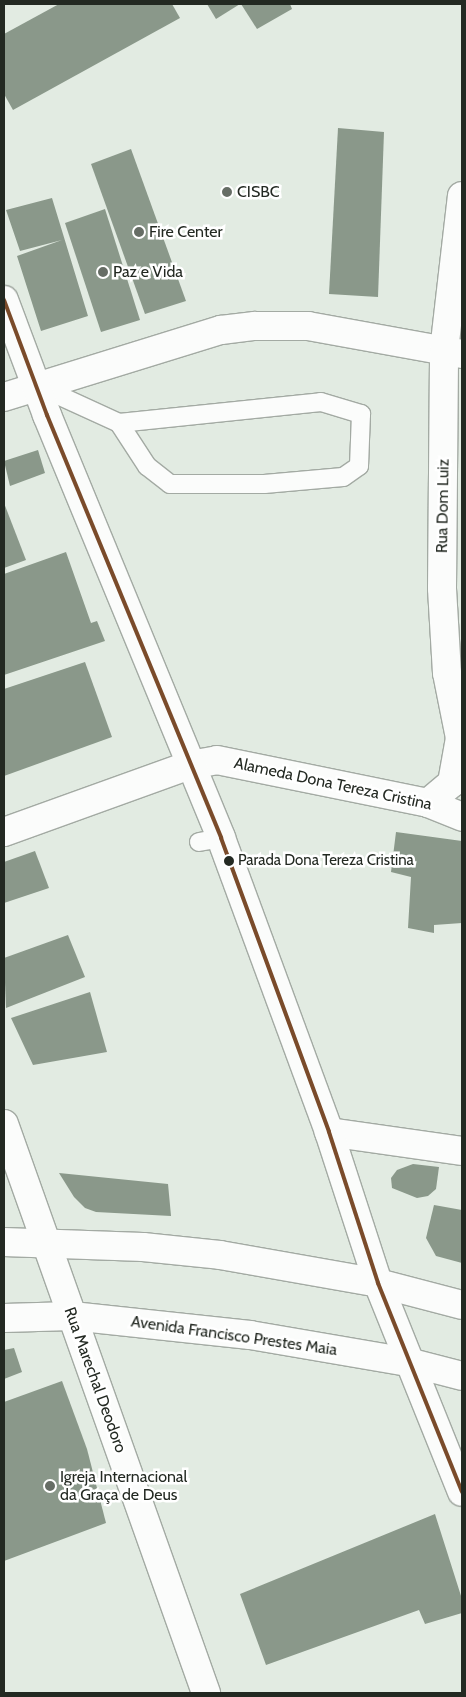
<!DOCTYPE html>
<meta charset="utf-8">
<style>
body{margin:0}
#map{position:relative;width:466px;height:1697px;overflow:hidden;background:#e2ebe2;font-family:Cabin,sans-serif}
div>[style]{position:absolute}
[style*='--x']{left:calc(var(--x)*1px);top:calc(var(--y)*1px);width:calc(var(--w)*1px);rotate:calc(var(--a)*1deg)}
.building>*{inset:0;background:#8a988a}
.roads{filter:drop-shadow(1px 0 #a3aaa3) drop-shadow(-1px 0 #a3aaa3) drop-shadow(0 1px #a3aaa3) drop-shadow(0 -1px #a3aaa3)}
.service>*{height:18px;margin:-9px;padding:0 9px;transform-origin:9px;border-radius:9px;background:#fbfcfb}
.minor>*{height:28px;margin:-14px;padding:0 14px;transform-origin:14px;border-radius:14px;background:#fbfcfb}
.tertiary>*{height:28px;margin:-14px;padding:0 14px;transform-origin:14px;border-radius:14px;background:#fbfcfb}
.secondary>*{height:28px;margin:-14px;padding:0 14px;transform-origin:14px;border-radius:14px;background:#fbfcfb}
.bus-1>*{height:4px;margin:-2px;padding:0 2px;transform-origin:2px;border-radius:2px;background:#7a4b2a}
.dots>*{width:14px;height:14px;translate:-50% -50%;box-sizing:border-box;border:2px solid #fff;border-radius:50%}
span{translate:-50% -50%;white-space:nowrap;text-align:center;line-height:1.15;-webkit-text-stroke:5px #fff;paint-order:stroke}
.bus-label{font-size:15px;color:#232922}
.left{translate:0 -50%;text-align:left}
.poi-label{font-size:16px;color:#232922}
.street-label{font-size:16px;color:#232922}
.frame{position:absolute;inset:0;border:5px solid #232922;pointer-events:none}
</style>
<div id="map">
<div class="building">
<div style="clip-path:polygon(59px 4px,172px 4px,180px 18px,13px 110px,4px 94px,4px 34px)"></div>
<div style="clip-path:polygon(207px 4px,240px 4px,216px 19px)"></div>
<div style="clip-path:polygon(241px 4px,290px 4px,292px 9px,257px 29px)"></div>
<div style="clip-path:polygon(338px 128px,384px 132px,378px 297px,329px 294px)"></div>
<div style="clip-path:polygon(131px 149px,186px 301px,145px 314px,91px 164px)"></div>
<div style="clip-path:polygon(52px 198px,88px 316px,41px 331px,17px 256px,62px 240px,20px 251px,6px 210px)"></div>
<div style="clip-path:polygon(105px 209px,140px 320px,101px 332px,65px 223px)"></div>
<div style="clip-path:polygon(38px 450px,45px 473px,10px 486px,4px 461px)"></div>
<div style="clip-path:polygon(4px 503px,26px 560px,4px 568px)"></div>
<div style="clip-path:polygon(66px 552px,91px 623px,97px 621px,105px 641px,4px 675px,4px 574px)"></div>
<div style="clip-path:polygon(85px 662px,112px 737px,4px 776px,4px 689px)"></div>
<div style="clip-path:polygon(396px 832px,462px 841px,462px 923px,434px 925px,434px 933px,408px 928px,411px 877px,391px 872px)"></div>
<div style="clip-path:polygon(35px 851px,49px 888px,4px 903px,4px 862px)"></div>
<div style="clip-path:polygon(68px 935px,85px 977px,6px 1008px,4px 958px)"></div>
<div style="clip-path:polygon(90px 992px,107px 1052px,33px 1065px,11px 1018px)"></div>
<div style="clip-path:polygon(413px 1164px,439px 1167px,436px 1189px,428px 1196px,417px 1198px,392px 1188px,391px 1178px,397px 1170px)"></div>
<div style="clip-path:polygon(59px 1173px,168px 1184px,171px 1216px,96px 1212px,85px 1208px,74px 1197px)"></div>
<div style="clip-path:polygon(434px 1205px,462px 1210px,462px 1263px,436px 1256px,426px 1238px)"></div>
<div style="clip-path:polygon(14px 1348px,22px 1372px,4px 1379px,4px 1350px)"></div>
<div style="clip-path:polygon(62px 1381px,87px 1449px,106px 1523px,4px 1561px,4px 1402px)"></div>
<div style="clip-path:polygon(435px 1514px,462px 1599px,462px 1613px,425px 1624px,419px 1610px,266px 1665px,240px 1594px)"></div>
</div>
<div class="roads">
<div class="service">
<div style="--x:36;--y:385;--w:91;--a:24.6"></div>
<div style="--x:119;--y:423;--w:203;--a:-5.9"></div>
<div style="--x:321;--y:402;--w:42;--a:16.7"></div>
<div style="--x:361;--y:414;--w:52;--a:92.2"></div>
<div style="--x:359;--y:466;--w:19;--a:145"></div>
<div style="--x:343;--y:477;--w:79;--a:174.9"></div>
<div style="--x:264;--y:484;--w:94;--a:180"></div>
<div style="--x:170;--y:484;--w:29;--a:-142"></div>
<div style="--x:147;--y:466;--w:51;--a:-123.1"></div>
<div style="--x:199;--y:842;--w:22;--a:-10"></div>
</div>
<div class="minor">
<div style="--x:4;--y:397;--w:227;--a:-17.2"></div>
<div style="--x:221;--y:330;--w:34;--a:-7"></div>
<div style="--x:255;--y:326;--w:53;--a:0"></div>
<div style="--x:308;--y:326;--w:157;--a:10.3"></div>
<div style="--x:428;--y:803;--w:31;--a:-40"></div>
<div style="--x:452;--y:783;--w:46;--a:-79.9"></div>
<div style="--x:460;--y:738;--w:66;--a:-101.3"></div>
<div style="--x:447;--y:673;--w:85;--a:-93.4"></div>
<div style="--x:442;--y:588;--w:237;--a:-89.5"></div>
<div style="--x:444;--y:351;--w:156;--a:-83.4"></div>
<div style="--x:4;--y:832;--w:198;--a:-19.8"></div>
<div style="--x:190;--y:765;--w:27;--a:-10"></div>
<div style="--x:217;--y:760;--w:215;--a:11.5"></div>
<div style="--x:428;--y:803;--w:37;--a:22"></div>
<div style="--x:329;--y:1132;--w:134;--a:8.1"></div>
</div>
<div class="tertiary">
<div style="--x:4;--y:300;--w:123;--a:69.5"></div>
<div style="--x:47;--y:415;--w:457;--a:67.6"></div>
<div style="--x:221;--y:838;--w:313;--a:69.8"></div>
<div style="--x:329;--y:1132;--w:159;--a:72"></div>
<div style="--x:378;--y:1283;--w:225;--a:68.1"></div>
</div>
<div class="secondary">
<div style="--x:4;--y:1124;--w:604;--a:70.45"></div>
<div style="--x:4;--y:1242;--w:139;--a:2.1"></div>
<div style="--x:143;--y:1247;--w:77;--a:5.9"></div>
<div style="--x:220;--y:1255;--w:160;--a:10"></div>
<div style="--x:378;--y:1283;--w:87;--a:14.7"></div>
<div style="--x:4;--y:1318;--w:68;--a:-1.7"></div>
<div style="--x:72;--y:1316;--w:179;--a:6.1"></div>
<div style="--x:250;--y:1335;--w:160;--a:9.7"></div>
<div style="--x:408;--y:1362;--w:56;--a:14.5"></div>
</div>
</div>
<div class="bus-1">
<div style="--x:4;--y:300;--w:123;--a:69.5"></div>
<div style="--x:47;--y:415;--w:457;--a:67.6"></div>
<div style="--x:221;--y:838;--w:313;--a:69.8"></div>
<div style="--x:329;--y:1132;--w:159;--a:72"></div>
<div style="--x:378;--y:1283;--w:225;--a:68.1"></div>
</div>
<div class="dots">
<div style="left:227px;top:192px;background:#666d65"></div>
<div style="left:139px;top:232px;background:#666d65"></div>
<div style="left:103px;top:272px;background:#666d65"></div>
<div style="left:229px;top:861px;background:#232922"></div>
<div style="left:50px;top:1486px;background:#666d65"></div>
</div>
<div class="bus-label">
<span class="left" style="left:238px;top:861px">Parada Dona Tereza Cristina</span>
</div>
<div class="poi-label">
<span class="left" style="left:237px;top:192px">CISBC</span>
<span class="left" style="left:149px;top:232px">Fire Center</span>
<span class="left" style="left:113px;top:272px">Paz e Vida</span>
<span class="left" style="left:60px;top:1486px">Igreja Internacional<br>da Graça de Deus</span>
</div>
<div class="street-label">
<span style="left:443px;top:506px;rotate:-89deg">Rua Dom Luiz</span>
<span style="left:333px;top:784px;rotate:12deg">Alameda Dona Tereza Cristina</span>
<span style="left:234px;top:1336px;rotate:8deg">Avenida Francisco Prestes Maia</span>
<span style="left:95px;top:1380px;rotate:70deg">Rua Marechal Deodoro</span>
</div>
<div class="frame"></div>
</div>
